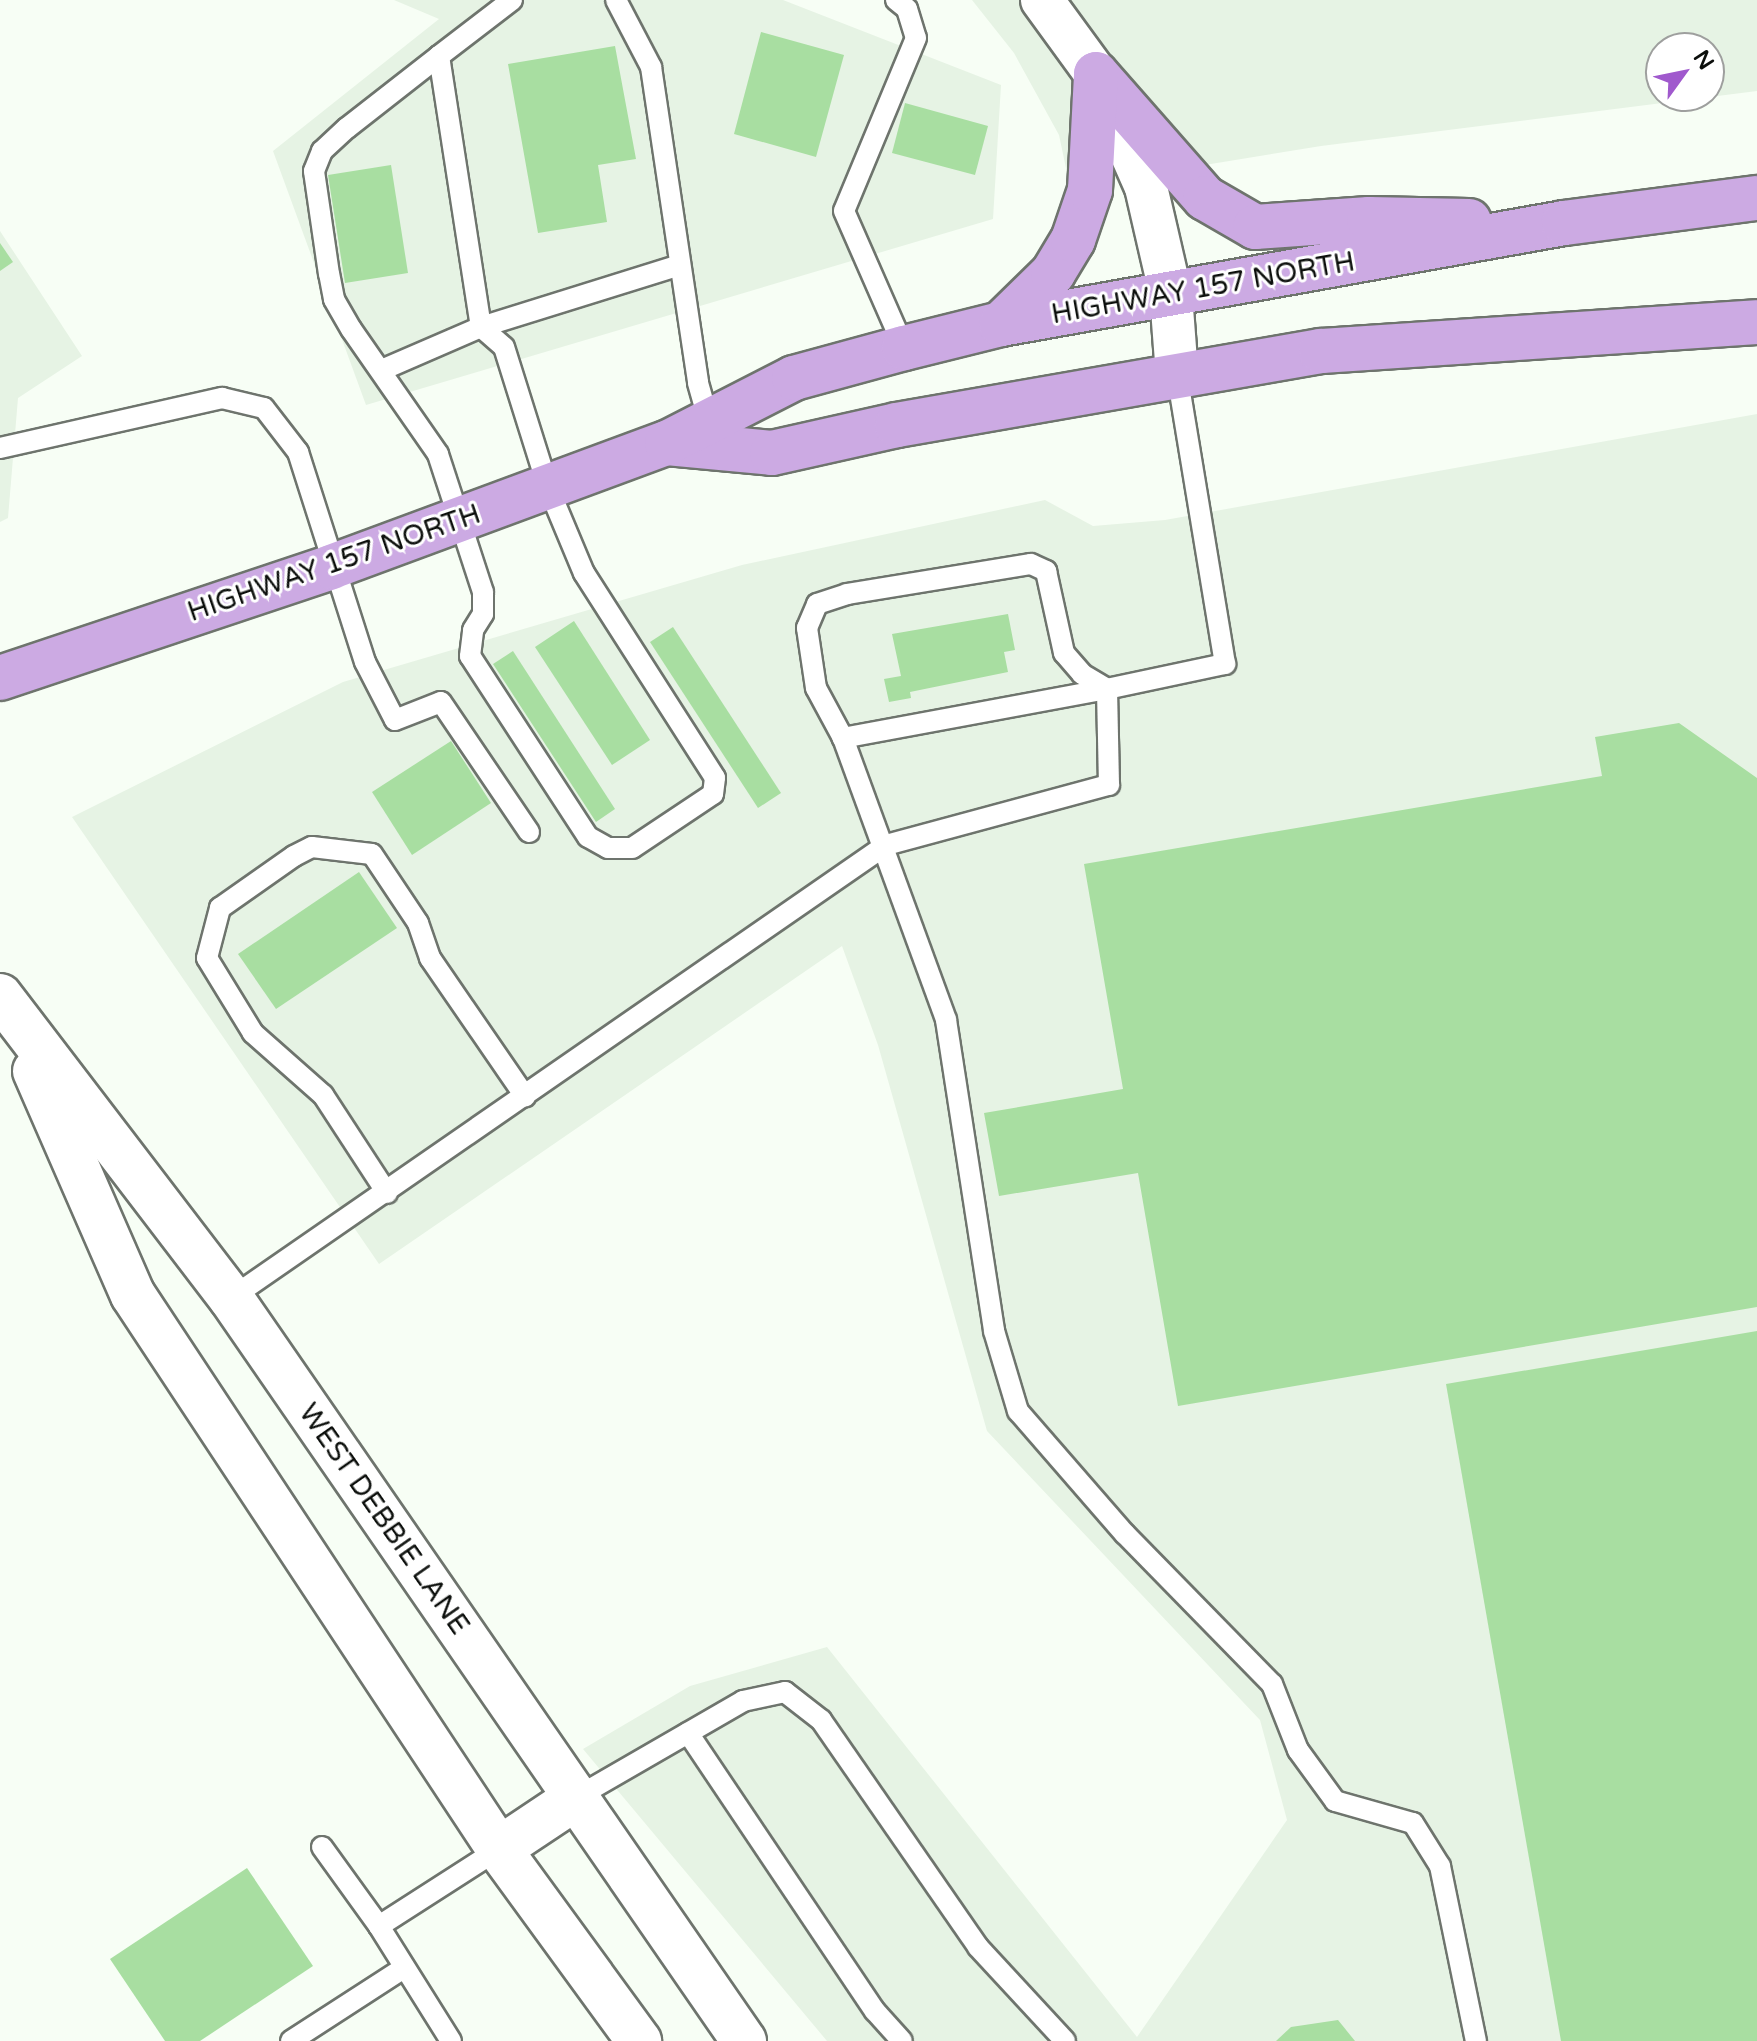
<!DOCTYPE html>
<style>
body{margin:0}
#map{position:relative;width:1757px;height:2041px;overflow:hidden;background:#f7fef5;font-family:"Varela Round",sans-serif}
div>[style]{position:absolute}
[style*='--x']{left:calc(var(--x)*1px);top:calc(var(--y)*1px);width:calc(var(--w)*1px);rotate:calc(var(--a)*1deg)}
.built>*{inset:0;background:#e6f3e4}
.building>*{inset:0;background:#a8dea1}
.roads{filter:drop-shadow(2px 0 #6e746d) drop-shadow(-2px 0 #6e746d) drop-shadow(0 2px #6e746d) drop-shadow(0 -2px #6e746d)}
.lane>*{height:20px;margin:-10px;padding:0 10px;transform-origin:10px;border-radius:10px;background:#fff}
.street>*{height:42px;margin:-21px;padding:0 21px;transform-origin:21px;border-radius:21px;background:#fff}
.secondary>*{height:44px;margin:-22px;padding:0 22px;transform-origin:22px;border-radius:22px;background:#fff}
.primary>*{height:44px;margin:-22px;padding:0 22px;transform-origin:22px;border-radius:22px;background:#ccaae3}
span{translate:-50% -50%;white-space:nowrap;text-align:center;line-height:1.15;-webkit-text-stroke:6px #fff;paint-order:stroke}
.street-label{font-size:28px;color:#0c0f0c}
.north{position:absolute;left:1645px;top:32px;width:80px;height:80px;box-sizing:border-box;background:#fff;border:2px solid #9e9f9e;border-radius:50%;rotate:57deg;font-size:22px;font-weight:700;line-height:32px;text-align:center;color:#0c0f0c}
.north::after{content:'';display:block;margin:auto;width:28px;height:36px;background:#a059cd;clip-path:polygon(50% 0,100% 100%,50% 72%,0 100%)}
</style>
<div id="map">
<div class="built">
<div style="clip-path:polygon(394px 0,783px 0,1001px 85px,993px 219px,366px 405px,273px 151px,439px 19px)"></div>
<div style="clip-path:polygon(evenodd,972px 0,1757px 0,1757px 91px,1321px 146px,1070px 187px,1059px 135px,1014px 53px,972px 0,1661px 48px,1709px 48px,1709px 96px,1661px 96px,1661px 48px)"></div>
<div style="clip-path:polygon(0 231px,82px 356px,18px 398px,8px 518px,0 522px)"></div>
<div style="clip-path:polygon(1757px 414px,1757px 2041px,827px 2041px,583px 1749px,690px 1686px,827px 1647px,1137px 2037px,1287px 1820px,1260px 1720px,987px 1431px,878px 1045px,842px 946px,379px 1264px,72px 817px,343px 682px,742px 565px,1045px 500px,1093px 526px,1165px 520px)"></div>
</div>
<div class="building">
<div style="clip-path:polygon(761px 32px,844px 55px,816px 157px,734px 134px)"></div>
<div style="clip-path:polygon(615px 46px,636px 159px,598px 165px,607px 222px,538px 233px,508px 64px)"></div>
<div style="clip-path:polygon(905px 103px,988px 126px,975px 175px,892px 153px)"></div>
<div style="clip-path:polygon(391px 165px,408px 273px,345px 283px,328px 175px)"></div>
<div style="clip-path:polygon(0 243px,13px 262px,0 271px)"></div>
<div style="clip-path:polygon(1008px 614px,1015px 650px,1004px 652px,1008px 672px,910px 692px,911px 698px,889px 702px,884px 679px,901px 676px,892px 634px)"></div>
<div style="clip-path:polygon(574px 621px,650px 740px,612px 765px,535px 647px)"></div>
<div style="clip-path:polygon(673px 627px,781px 793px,758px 808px,650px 642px)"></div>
<div style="clip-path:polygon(513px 651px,615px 809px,596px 822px,493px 664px)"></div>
<div style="clip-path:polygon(1679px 723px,1757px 778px,1757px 1307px,1178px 1406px,1138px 1173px,999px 1196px,984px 1113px,1123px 1089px,1084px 864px,1602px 776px,1595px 737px)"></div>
<div style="clip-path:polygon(451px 741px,491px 803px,412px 855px,372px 792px)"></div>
<div style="clip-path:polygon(359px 872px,397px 928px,276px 1009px,238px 954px)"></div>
<div style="clip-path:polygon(1757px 1331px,1757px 2041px,1561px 2041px,1446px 1384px)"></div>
<div style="clip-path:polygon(247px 1868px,313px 1966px,200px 2041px,165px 2041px,110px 1959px)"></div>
<div style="clip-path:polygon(1338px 2020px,1355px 2041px,1276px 2041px,1291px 2027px)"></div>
</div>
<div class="roads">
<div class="lane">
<div style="--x:616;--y:0;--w:76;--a:62.4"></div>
<div style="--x:651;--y:67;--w:319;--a:81.5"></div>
<div style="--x:698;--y:383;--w:41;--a:74.2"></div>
<div style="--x:896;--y:0;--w:14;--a:39"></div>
<div style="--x:907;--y:9;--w:30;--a:73"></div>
<div style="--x:916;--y:38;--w:187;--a:112.6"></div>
<div style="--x:844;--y:211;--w:150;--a:66.3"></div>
<div style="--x:439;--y:56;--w:274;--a:81.2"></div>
<div style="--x:481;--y:327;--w:30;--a:41"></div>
<div style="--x:504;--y:347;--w:147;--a:72.6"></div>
<div style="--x:548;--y:487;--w:93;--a:67.3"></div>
<div style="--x:584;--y:573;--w:243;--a:57.4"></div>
<div style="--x:715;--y:778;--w:16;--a:97"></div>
<div style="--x:713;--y:794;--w:97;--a:146.3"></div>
<div style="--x:632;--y:848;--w:24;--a:180"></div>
<div style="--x:608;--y:848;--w:23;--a:-151"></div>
<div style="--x:588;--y:837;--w:216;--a:-123.1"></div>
<div style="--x:470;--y:656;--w:26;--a:-83"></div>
<div style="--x:473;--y:630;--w:19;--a:-58"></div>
<div style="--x:483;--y:614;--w:22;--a:-90"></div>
<div style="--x:483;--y:592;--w:145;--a:-108.1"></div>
<div style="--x:438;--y:454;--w:152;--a:-124.8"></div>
<div style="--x:351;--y:329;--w:34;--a:-120"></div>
<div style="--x:334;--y:299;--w:25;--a:-101"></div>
<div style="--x:329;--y:274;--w:104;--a:-98.3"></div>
<div style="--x:314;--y:171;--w:22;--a:-68"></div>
<div style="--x:322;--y:151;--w:34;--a:-43"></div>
<div style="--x:347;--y:128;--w:117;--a:-38"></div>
<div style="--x:439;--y:56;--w:92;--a:-37.5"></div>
<div style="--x:384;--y:369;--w:106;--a:-23.4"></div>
<div style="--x:481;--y:327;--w:208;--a:-17.3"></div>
<div style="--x:0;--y:448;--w:228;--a:-12.7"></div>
<div style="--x:222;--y:398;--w:43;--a:13.4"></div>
<div style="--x:264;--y:408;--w:56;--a:52.3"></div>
<div style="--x:298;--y:452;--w:220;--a:72.3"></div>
<div style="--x:365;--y:662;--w:65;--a:62.7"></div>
<div style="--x:395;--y:720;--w:49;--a:-21.4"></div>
<div style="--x:441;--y:702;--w:157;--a:55.9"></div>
<div style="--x:1031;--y:564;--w:17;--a:25"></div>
<div style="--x:1046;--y:571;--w:84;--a:77.6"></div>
<div style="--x:1064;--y:653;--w:28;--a:49"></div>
<div style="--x:1082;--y:674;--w:29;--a:31"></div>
<div style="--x:1107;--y:689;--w:269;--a:169.5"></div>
<div style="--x:843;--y:738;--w:57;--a:-118.4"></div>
<div style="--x:816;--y:688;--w:61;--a:-98.5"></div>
<div style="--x:807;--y:628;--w:26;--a:-67"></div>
<div style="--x:817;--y:604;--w:32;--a:-18"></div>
<div style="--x:847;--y:594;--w:186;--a:-9.3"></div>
<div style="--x:843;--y:738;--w:300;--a:69.9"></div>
<div style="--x:946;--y:1020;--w:315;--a:81.2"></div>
<div style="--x:994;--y:1331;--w:84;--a:73.3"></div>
<div style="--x:1018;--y:1411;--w:163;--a:49"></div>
<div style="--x:1125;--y:1534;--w:210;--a:45.6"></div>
<div style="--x:1272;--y:1684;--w:71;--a:68.5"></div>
<div style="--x:1298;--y:1750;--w:63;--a:54"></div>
<div style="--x:1335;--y:1801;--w:81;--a:15.8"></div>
<div style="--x:1413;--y:1823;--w:51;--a:57.9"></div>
<div style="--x:1440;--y:1866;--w:179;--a:78.4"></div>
<div style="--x:387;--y:1193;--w:117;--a:-123.1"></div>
<div style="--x:323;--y:1095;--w:94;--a:-138.5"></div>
<div style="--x:253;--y:1033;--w:88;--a:-121.5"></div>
<div style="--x:207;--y:958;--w:52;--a:-75.4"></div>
<div style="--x:220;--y:908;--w:90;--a:-35.1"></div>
<div style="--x:294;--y:856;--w:20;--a:-27"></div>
<div style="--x:312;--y:847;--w:60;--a:6.7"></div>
<div style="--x:372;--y:854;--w:83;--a:56.3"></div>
<div style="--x:418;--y:923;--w:37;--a:71"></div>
<div style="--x:430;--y:958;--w:168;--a:55.5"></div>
<div style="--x:231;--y:1298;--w:796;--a:-34.67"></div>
<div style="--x:886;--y:845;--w:231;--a:-15.1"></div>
<div style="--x:1109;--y:785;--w:96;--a:-91.2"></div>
<div style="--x:1107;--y:689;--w:121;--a:-12"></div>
<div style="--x:1225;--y:664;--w:294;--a:-99.4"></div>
<div style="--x:688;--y:1733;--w:335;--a:56.1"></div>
<div style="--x:875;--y:2011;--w:40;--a:48"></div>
<div style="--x:577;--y:1797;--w:192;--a:-30"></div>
<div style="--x:743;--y:1701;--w:43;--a:-12.1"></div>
<div style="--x:785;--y:1692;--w:46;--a:37.9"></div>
<div style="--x:821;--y:1720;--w:276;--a:55.3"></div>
<div style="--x:978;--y:1947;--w:128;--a:47.2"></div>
<div style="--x:322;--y:1847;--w:97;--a:54.2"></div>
<div style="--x:291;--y:2041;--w:135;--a:-32.9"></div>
<div style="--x:451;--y:2041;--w:136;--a:-122.1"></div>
<div style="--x:379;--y:1926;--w:143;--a:-32.7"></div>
</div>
<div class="street">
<div style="--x:1042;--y:0;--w:92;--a:53.9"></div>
<div style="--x:1096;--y:74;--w:124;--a:66.1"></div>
<div style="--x:1146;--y:187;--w:111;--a:77"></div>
<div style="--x:1171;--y:295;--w:79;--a:85.7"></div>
</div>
<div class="secondary">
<div style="--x:0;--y:996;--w:380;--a:52.6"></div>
<div style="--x:231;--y:1298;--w:903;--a:55.38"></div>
<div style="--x:35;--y:1071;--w:244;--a:66.4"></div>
<div style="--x:133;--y:1295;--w:664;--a:56.55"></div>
<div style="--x:499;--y:1849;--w:238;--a:53.9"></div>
<div style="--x:499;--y:1849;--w:94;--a:-33.7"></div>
</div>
<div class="primary">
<div style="--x:1096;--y:74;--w:165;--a:48.7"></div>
<div style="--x:1205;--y:198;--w:58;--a:30.1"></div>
<div style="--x:1255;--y:227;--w:114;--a:-4"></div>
<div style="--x:1369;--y:219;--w:100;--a:1.1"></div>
<div style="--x:1001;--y:324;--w:73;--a:-44.4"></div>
<div style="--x:1053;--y:273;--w:39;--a:-59"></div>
<div style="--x:1073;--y:240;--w:53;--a:-71.2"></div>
<div style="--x:1090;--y:190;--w:116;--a:-87"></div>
<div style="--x:667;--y:443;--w:105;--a:5.4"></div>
<div style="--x:772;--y:453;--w:128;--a:-12.6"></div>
<div style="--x:897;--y:425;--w:430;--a:-9.9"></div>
<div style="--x:1321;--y:351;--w:437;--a:-3.8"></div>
<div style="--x:0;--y:678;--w:349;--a:-18.5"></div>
<div style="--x:331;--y:567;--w:358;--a:-20.3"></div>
<div style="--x:667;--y:443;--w:143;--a:-27.1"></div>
<div style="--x:794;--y:378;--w:114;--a:-15.3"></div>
<div style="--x:904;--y:348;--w:100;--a:-13.9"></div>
<div style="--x:1001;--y:324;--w:572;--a:-10.17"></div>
<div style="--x:1564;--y:223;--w:195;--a:-7.4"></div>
</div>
</div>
<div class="street-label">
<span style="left:1203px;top:288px;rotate:-10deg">HIGHWAY 157 NORTH</span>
<span style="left:334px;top:563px;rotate:-19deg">HIGHWAY 157 NORTH</span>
<span style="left:384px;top:1519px;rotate:55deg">WEST DEBBIE LANE</span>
</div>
<div class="north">N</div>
</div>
